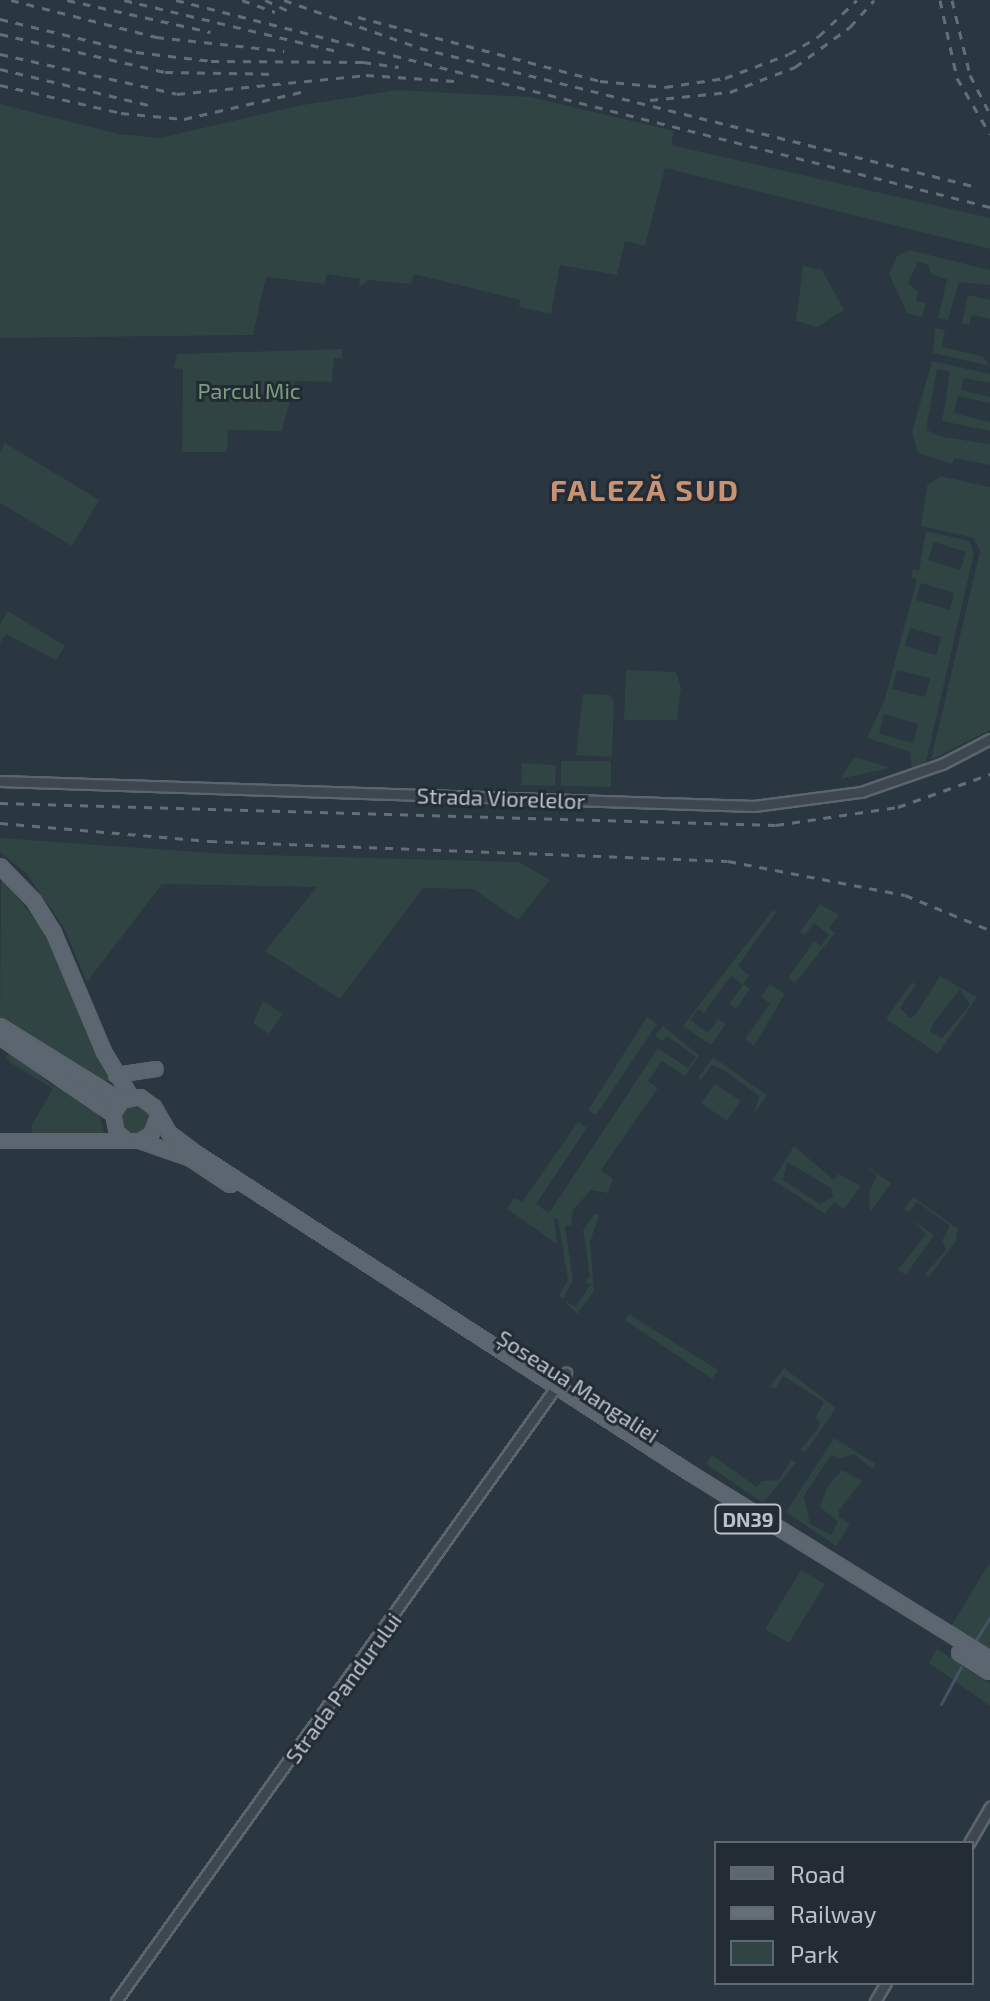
<!DOCTYPE html>
<meta charset="utf-8">
<style>
body{margin:0}
#map{position:relative;width:990px;height:2001px;overflow:hidden;background:#2a3640;font-family:"Exo 2",sans-serif}
div>[style]{position:absolute}
[style*='--x']{left:calc(var(--x)*1px);top:calc(var(--y)*1px);width:calc(var(--w)*1px);rotate:calc(var(--a)*1deg)}
.green>*{inset:0;background:#2f4443}
.round{border-radius:50%}
.stream>*{height:3px;margin:-1.5px;padding:0 1.5px;transform-origin:1.5px;border-radius:1.5px;background:#425567}
.roads{filter:drop-shadow(2px 0 #5c656d) drop-shadow(-2px 0 #5c656d) drop-shadow(0 2px #5c656d) drop-shadow(0 -2px #5c656d)}
.tertiary>*{height:9px;margin:-4.5px;padding:0 4.5px;transform-origin:4.5px;border-radius:4.5px;background:#3e4750}
.primary>*{height:12px;margin:-6px;padding:0 6px;transform-origin:6px;border-radius:6px;background:#5c6670}
.rail>*{height:3px;margin-top:-1.5px;transform-origin:0;background:repeating-linear-gradient(90deg,#636e78 0 8px,transparent 0 16px)}
span{translate:-50% -50%;white-space:nowrap;text-align:center;line-height:1.15;-webkit-text-stroke:6px #232c35;paint-order:stroke}
.shield-label span{padding:2px 6px;background:#232c35;border:2px solid;border-radius:6px;-webkit-text-stroke-width:0}
.shield-label{font-size:20px;color:#bbc2ca;font-weight:700}
.park-label{font-size:22px;color:#7c9d80}
.street-label{font-size:22px;color:#bbc2ca}
.district-label{font-size:30px;color:#ca9275;font-weight:700;letter-spacing:2px}
.legend{position:absolute;left:714px;top:1841px;width:260px;height:144px;box-sizing:border-box;background:#232c35;border:2px solid #606871;margin:0;padding:10px 14px;list-style:none;font-size:24px;color:#bbc2ca}
.legend li{display:flex;align-items:center;gap:16px;height:40px}
.legend b{width:40px;border:2px solid #606871}
</style>
<div id="map">
<div class="green">
<div style="clip-path:polygon(397px 90px,531px 97px,674px 131px,671px 145px,990px 218px,990px 249px,665px 168px,645px 246px,625px 241px,617px 275px,560px 265px,551px 314px,519px 307px,520px 300px,414px 274px,411px 284px,369px 280px,359px 287px,360px 279px,327px 274px,324px 284px,266px 277px,253px 335px,0 338px,0 104px,119px 134px,160px 138px,297px 106px)"></div>
<div style="clip-path:polygon(909px 250px,990px 270px,990px 285px,959px 282px,948px 320px,938px 318px,947px 279px,932px 275px,928px 265px,918px 262px,908px 283px,918px 292px,916px 301px,926px 303px,922px 317px,907px 313px,889px 274px,897px 256px)"></div>
<div style="clip-path:polygon(803px 266px,822px 270px,844px 310px,817px 327px,796px 321px)"></div>
<div style="clip-path:polygon(968px 295px,990px 300px,990px 319px,972px 315px,969px 325px,962px 323px)"></div>
<div style="clip-path:polygon(935px 328px,945px 330px,942px 347px,982px 356px,990px 366px,933px 353px)"></div>
<div style="clip-path:polygon(342px 349px,342px 358px,334px 358px,332px 382px,295px 381px,282px 431px,228px 430px,227px 452px,182px 452px,183px 369px,174px 368px,177px 354px)"></div>
<div style="clip-path:polygon(932px 361px,990px 374px,990px 383px,964px 378px,961px 390px,990px 397px,990px 403px,958px 396px,954px 413px,990px 422px,990px 431px,942px 421px,950px 372px,937px 369px,927px 423px,927px 430px,943px 437px,990px 444px,990px 465px,954px 458px,952px 464px,918px 453px,912px 432px)"></div>
<div style="clip-path:polygon(5px 443px,99px 500px,72px 546px,0 503px,0 452px)"></div>
<div style="clip-path:polygon(940px 476px,990px 487px,990px 730px,931px 760px,980px 551px,974px 538px,921px 526px,927px 486px)"></div>
<div style="clip-path:polygon(evenodd,926px 531px,969px 541px,974px 553px,926px 762px,912px 767px,910px 752px,867px 738px,885px 699px,917px 579px,911px 577px,913px 569px,919px 570px,926px 531px,934px 542px,966px 552px,960px 570px,928px 560px,934px 542px,926px 531px,921px 583px,954px 593px,950px 610px,916px 600px,921px 583px,926px 531px,910px 628px,941px 637px,936px 655px,905px 646px,910px 628px,926px 531px,897px 670px,930px 678px,925px 697px,892px 689px,897px 670px,926px 531px,884px 714px,918px 724px,913px 743px,879px 734px,884px 714px)"></div>
<div style="clip-path:polygon(8px 611px,65px 646px,56px 660px,6px 634px,0 643px,0 624px)"></div>
<div style="clip-path:polygon(626px 670px,676px 672px,681px 688px,677px 720px,624px 720px)"></div>
<div style="clip-path:polygon(583px 694px,610px 695px,614px 702px,612px 757px,576px 755px)"></div>
<div style="clip-path:polygon(854px 758px,859px 758px,891px 768px,840px 779px)"></div>
<div style="clip-path:polygon(561px 761px,611px 761px,611px 787px,561px 786px)"></div>
<div style="clip-path:polygon(522px 763px,556px 765px,555px 786px,521px 785px)"></div>
<div style="clip-path:polygon(0 838px,227px 854px,519px 862px,550px 880px,518px 920px,473px 889px,423px 888px,340px 999px,265px 951px,317px 887px,162px 884px,87px 982px,64px 928px,26px 873px,0 852px)"></div>
<div style="clip-path:polygon(1px 877px,52px 940px,115px 1081px,97px 1081px,0 1020px)"></div>
<div style="clip-path:polygon(820px 904px,839px 915px,829px 928px,835px 933px,795px 983px,788px 978px,814px 941px,821px 946px,829px 935px,814px 923px,805px 935px,800px 932px)"></div>
<div style="clip-path:polygon(773px 910px,776px 912px,738px 966px,749px 975px,743px 984px,750px 989px,736px 1009px,729px 1004px,743px 985px,731px 976px,704px 1013px,698px 1009px,690px 1020px,708px 1033px,718px 1019px,726px 1024px,711px 1045px,683px 1026px)"></div>
<div style="clip-path:polygon(evenodd,940px 976px,977px 997px,938px 1054px,886px 1019px,912px 982px,916px 985px,900px 1008px,910px 1018px,916px 1014px,940px 976px,960px 989px,970px 1005px,942px 1038px,930px 1032px,932px 1025px,960px 989px)"></div>
<div style="clip-path:polygon(770px 984px,785px 994px,754px 1046px,745px 1039px,770px 1004px,761px 996px)"></div>
<div style="clip-path:polygon(263px 1001px,283px 1014px,269px 1034px,253px 1023px)"></div>
<div style="clip-path:polygon(647px 1017px,657px 1024px,596px 1115px,588px 1110px)"></div>
<div style="clip-path:polygon(663px 1026px,699px 1055px,685px 1076px,662px 1061px,648px 1081px,658px 1088px,601px 1170px,613px 1179px,608px 1193px,591px 1190px,573px 1210px,571px 1225px,565px 1226px,573px 1280px,563px 1299px,575px 1307px,591px 1284px,585px 1283px,590px 1276px,583px 1230px,595px 1213px,599px 1216px,590px 1242px,594px 1291px,577px 1314px,559px 1295px,568px 1280px,558px 1220px,554px 1218px,557px 1244px,507px 1209px,514px 1198px,522px 1202px,578px 1122px,587px 1128px,536px 1204px,549px 1213px,658px 1048px,688px 1068px,696px 1057px,667px 1036px,663px 1041px,655px 1036px)"></div>
<div style="clip-path:polygon(10px 1051px,54px 1087px,58px 1083px,98px 1110px,105px 1136px,33px 1136px,31px 1126px,53px 1089px,11px 1063px,6px 1057px)"></div>
<div style="clip-path:polygon(713px 1057px,767px 1095px,754px 1114px,759px 1096px,725px 1071px,712px 1065px,701px 1080px,698px 1078px)"></div>
<div style="clip-path:polygon(715px 1084px,741px 1101px,727px 1121px,701px 1103px)"></div>
<div class="round" style="left:121px;top:1105px;width:28px;height:28px"></div>
<div style="clip-path:polygon(evenodd,794px 1146px,834px 1180px,839px 1174px,861px 1186px,844px 1209px,834px 1202px,825px 1214px,773px 1180px,794px 1146px,787px 1162px,831px 1188px,833px 1197px,820px 1204px,783px 1180px,787px 1162px)"></div>
<div style="clip-path:polygon(858px 1161px,891px 1183px,870px 1212px,869px 1192px,877px 1176px)"></div>
<div style="clip-path:polygon(913px 1197px,958px 1229px,956px 1241px,929px 1277px,925px 1274px,946px 1250px,942px 1241px,950px 1226px,917px 1202px,910px 1211px,903px 1210px)"></div>
<div style="clip-path:polygon(912px 1220px,934px 1235px,906px 1275px,898px 1270px,926px 1234px)"></div>
<div style="clip-path:polygon(629px 1314px,718px 1370px,712px 1379px,625px 1320px)"></div>
<div style="clip-path:polygon(784px 1368px,836px 1408px,805px 1453px,800px 1450px,817px 1430px,820px 1422px,815px 1418px,824px 1402px,783px 1376px,775px 1389px,770px 1386px)"></div>
<div style="clip-path:polygon(834px 1438px,876px 1464px,872px 1469px,854px 1454px,838px 1459px,831px 1455px,804px 1496px,810px 1524px,831px 1535px,838px 1522px,820px 1507px,827px 1487px,842px 1470px,862px 1481px,839px 1510px,839px 1517px,850px 1524px,836px 1546px,786px 1512px)"></div>
<div style="clip-path:polygon(712px 1455px,757px 1487px,762px 1481px,779px 1480px,791px 1459px,796px 1463px,763px 1503px,706px 1464px)"></div>
<div style="clip-path:polygon(990px 1562px,990px 1649px,948px 1631px)"></div>
<div style="clip-path:polygon(801px 1570px,825px 1584px,789px 1643px,765px 1629px)"></div>
<div style="clip-path:polygon(937px 1649px,990px 1683px,990px 1706px,929px 1663px)"></div>
</div>
<div class="stream">
<div style="--x:974;--y:1643;--w:31;--a:-58"></div>
<div style="--x:941;--y:1704;--w:42;--a:-61.6"></div>
</div>
<div class="roads">
<div class="tertiary">
<div style="--x:0;--y:781;--w:754;--a:1.9"></div>
<div style="--x:754;--y:806;--w:108;--a:-7.5"></div>
<div style="--x:861;--y:792;--w:86;--a:-19.1"></div>
<div style="--x:942;--y:764;--w:54;--a:-27.5"></div>
<div style="--x:969;--y:1843;--w:42;--a:-59.7"></div>
<div style="--x:116;--y:2001;--w:773;--a:-54.38"></div>
<div style="--x:875;--y:2001;--w:21;--a:-59"></div>
</div>
<div class="primary">
<div style="--x:0;--y:866;--w:49;--a:45.8"></div>
<div style="--x:34;--y:901;--w:38;--a:58"></div>
<div style="--x:54;--y:933;--w:129;--a:67.2"></div>
<div style="--x:104;--y:1052;--w:52;--a:59"></div>
<div style="--x:0;--y:1026;--w:142;--a:31.8"></div>
<div style="--x:0;--y:1037;--w:137;--a:34.3"></div>
<div style="--x:116;--y:1075;--w:40;--a:-8.5"></div>
<div style="--x:0;--y:1141;--w:140;--a:0"></div>
<div style="--x:140;--y:1141;--w:13;--a:-29"></div>
<div style="--x:151;--y:1135;--w:19;--a:-69"></div>
<div style="--x:127;--y:1141;--w:13;--a:-141"></div>
<div style="--x:117;--y:1133;--w:19;--a:-102"></div>
<div style="--x:113;--y:1114;--w:15;--a:-58"></div>
<div style="--x:121;--y:1101;--w:19;--a:-12"></div>
<div style="--x:140;--y:1097;--w:17;--a:36"></div>
<div style="--x:154;--y:1107;--w:30;--a:60"></div>
<div style="--x:169;--y:1133;--w:35;--a:37"></div>
<div style="--x:197;--y:1154;--w:587;--a:32.91"></div>
<div style="--x:690;--y:1473;--w:353;--a:31.8"></div>
<div style="--x:140;--y:1141;--w:54;--a:19.4"></div>
<div style="--x:191;--y:1159;--w:47;--a:33.7"></div>
<div style="--x:959;--y:1653;--w:36;--a:32"></div>
</div>
</div>
<div class="rail">
<div style="--x:11;--y:0;--w:150;--a:14.3"></div>
<div style="--x:156;--y:37;--w:129;--a:6.2"></div>
<div style="--x:67;--y:0;--w:147;--a:12.6"></div>
<div style="--x:124;--y:0;--w:222;--a:13.5"></div>
<div style="--x:176;--y:0;--w:840;--a:14.27"></div>
<div style="--x:242;--y:0;--w:35;--a:20"></div>
<div style="--x:265;--y:0;--w:29;--a:25"></div>
<div style="--x:284;--y:0;--w:144;--a:19.4"></div>
<div style="--x:420;--y:48;--w:570;--a:14.01"></div>
<div style="--x:940;--y:0;--w:80;--a:77.7"></div>
<div style="--x:957;--y:78;--w:65;--a:59.5"></div>
<div style="--x:952;--y:0;--w:77;--a:76.5"></div>
<div style="--x:970;--y:75;--w:44;--a:62.9"></div>
<div style="--x:358;--y:17;--w:250;--a:14.8"></div>
<div style="--x:600;--y:81;--w:65;--a:5.3"></div>
<div style="--x:665;--y:87;--w:61;--a:-8.5"></div>
<div style="--x:725;--y:78;--w:68;--a:-20.6"></div>
<div style="--x:789;--y:54;--w:35;--a:-31"></div>
<div style="--x:819;--y:36;--w:52;--a:-43.5"></div>
<div style="--x:0;--y:19;--w:140;--a:13.6"></div>
<div style="--x:136;--y:52;--w:76;--a:6.8"></div>
<div style="--x:211;--y:61;--w:152;--a:0.4"></div>
<div style="--x:363;--y:62;--w:36;--a:8"></div>
<div style="--x:0;--y:34;--w:169;--a:13"></div>
<div style="--x:165;--y:72;--w:110;--a:1"></div>
<div style="--x:0;--y:54;--w:181;--a:12.7"></div>
<div style="--x:177;--y:94;--w:190;--a:-5.7"></div>
<div style="--x:366;--y:75;--w:89;--a:3.9"></div>
<div style="--x:0;--y:69;--w:157;--a:13.6"></div>
<div style="--x:0;--y:85;--w:124;--a:13"></div>
<div style="--x:121;--y:113;--w:63;--a:5.4"></div>
<div style="--x:184;--y:119;--w:120;--a:-13"></div>
<div style="--x:650;--y:100;--w:80;--a:-5.7"></div>
<div style="--x:730;--y:92;--w:70;--a:-21"></div>
<div style="--x:795;--y:67;--w:68;--a:-36"></div>
<div style="--x:850;--y:27;--w:36;--a:-48"></div>
<div style="--x:0;--y:803;--w:776;--a:1.62"></div>
<div style="--x:776;--y:825;--w:123;--a:-8.4"></div>
<div style="--x:898;--y:807;--w:98;--a:-19.7"></div>
<div style="--x:0;--y:823;--w:210;--a:4.9"></div>
<div style="--x:209;--y:841;--w:519;--a:2.21"></div>
<div style="--x:728;--y:861;--w:180;--a:10.9"></div>
<div style="--x:905;--y:895;--w:92;--a:22.4"></div>
</div>
<div class="shield-label">
<span style="left:748px;top:1519px">DN39</span>
</div>
<div class="park-label">
<span style="left:249px;top:391px">Parcul Mic</span>
</div>
<div class="street-label">
<span style="left:501px;top:798px;rotate:2deg">Strada Viorelelor</span>
<span style="left:578px;top:1386px;rotate:33deg">Șoseaua Mangaliei</span>
<span style="left:343px;top:1688px;rotate:-54deg">Strada Pandurului</span>
</div>
<div class="district-label">
<span style="left:645px;top:489px">FALEZĂ SUD</span>
</div>
<ul class="legend">
<li><b style="height:10px;background:#5c6670"></b>Road</li>
<li><b style="height:10px;background:#636e78"></b>Railway</li>
<li><b style="height:22px;background:#2f4443"></b>Park</li>
</ul>
</div>
